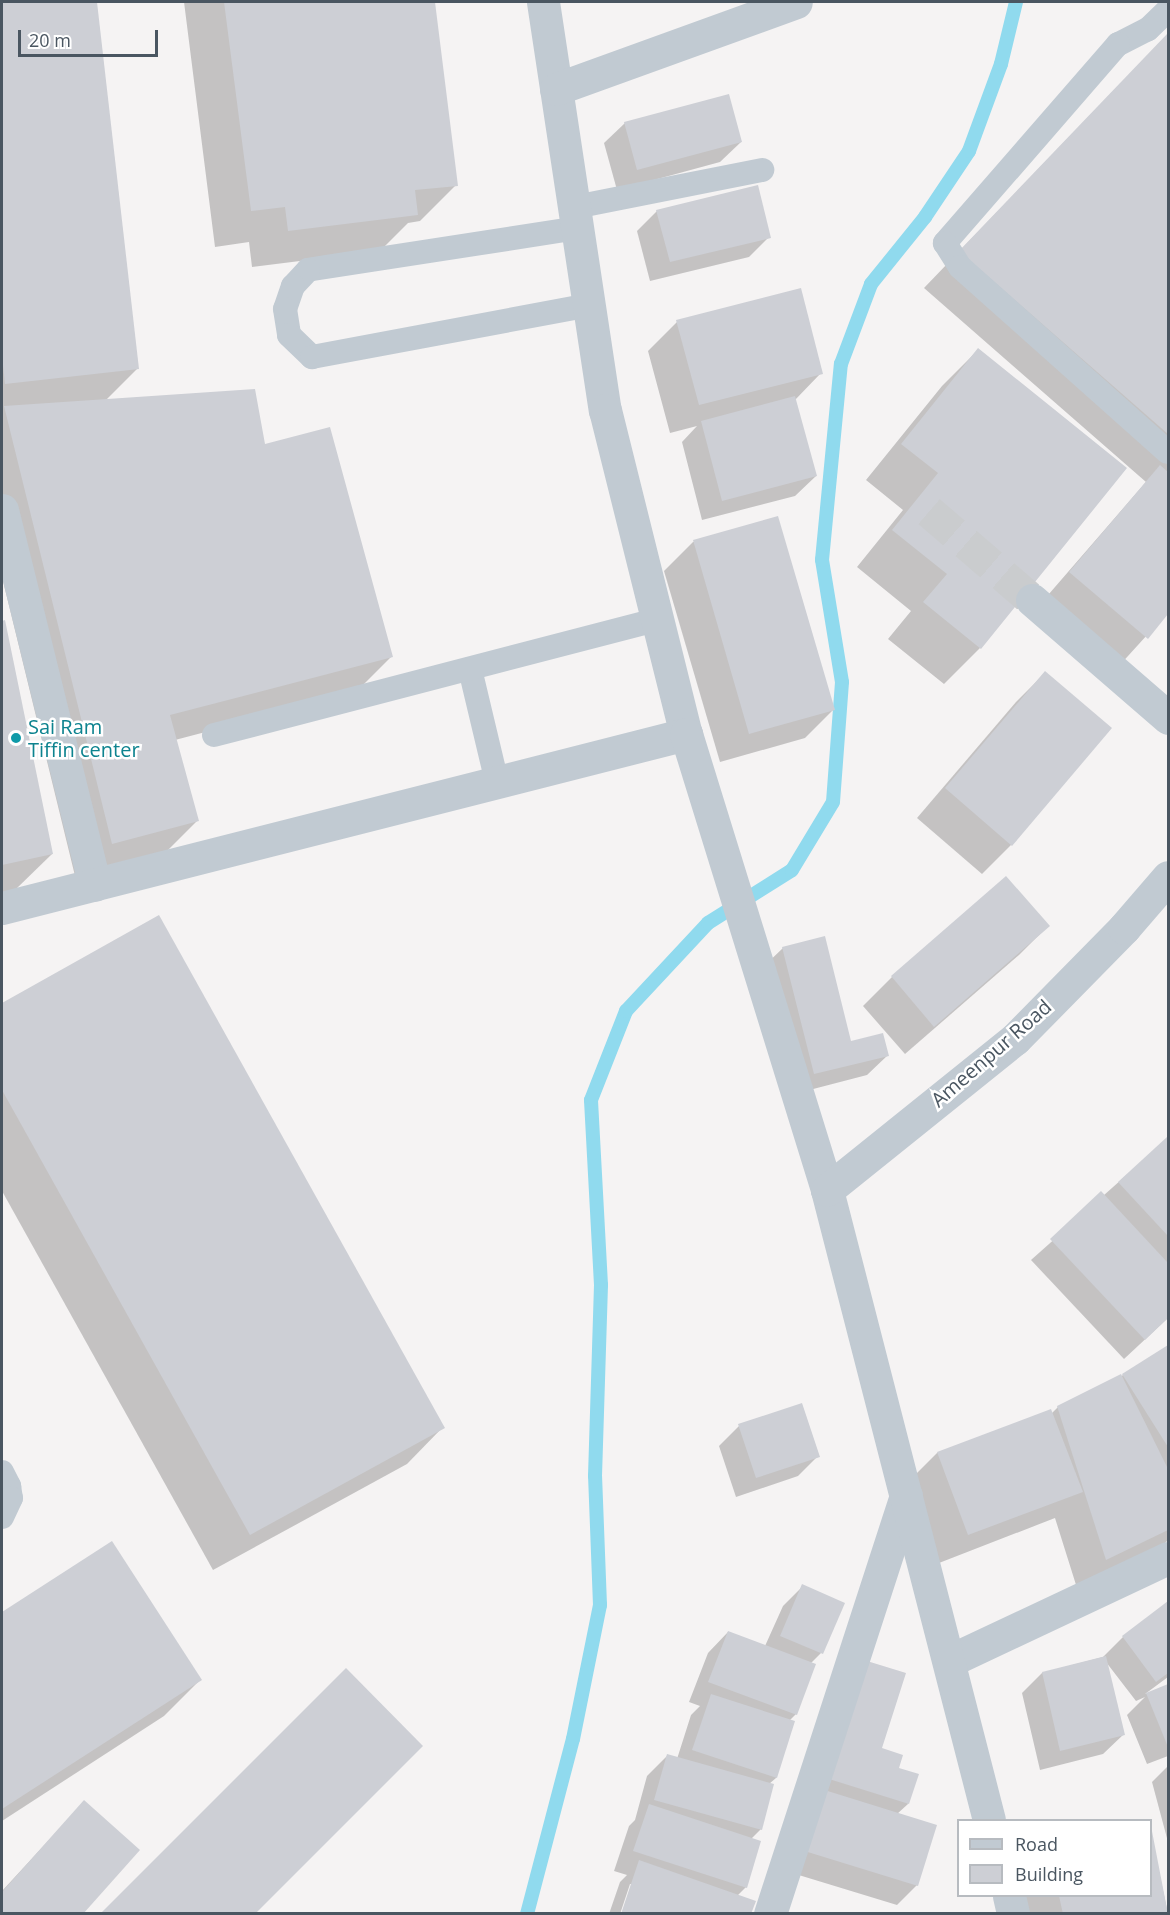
<!DOCTYPE html>
<style>
body{margin:0}
#map{position:relative;width:1170px;height:1915px;overflow:hidden;background:#f5f3f3;font-family:"Open Sans",sans-serif}
div>[style]{position:absolute}
[style*='--x']{left:calc(var(--x)*1px);top:calc(var(--y)*1px);width:calc(var(--w)*1px);rotate:calc(var(--a)*1deg)}
.shadow>*{inset:0;background:#0003}
.stream>*{height:14px;margin:-7px;padding:0 7px;transform-origin:7px;border-radius:7px;background:#90daee}
.building>*{inset:0;background:#cdcfd5}
.minor-tunnel>*{height:33px;margin-top:-16.5px;transform-origin:0;background:repeating-linear-gradient(90deg,#caccce 0 33px,transparent 0 49px)}
.service>*{height:24px;margin:-12px;padding:0 12px;transform-origin:12px;border-radius:12px;background:#c1cad2}
.minor>*{height:33px;margin:-16.5px;padding:0 16.5px;transform-origin:16.5px;border-radius:16.5px;background:#c1cad2}
.tertiary>*{height:33px;margin:-16.5px;padding:0 16.5px;transform-origin:16.5px;border-radius:16.5px;background:#c1cad2}
.dots>*{width:16px;height:16px;translate:-50% -50%;box-sizing:border-box;border:3px solid #fff;border-radius:50%}
span{translate:-50% -50%;white-space:nowrap;text-align:center;line-height:1.15;-webkit-text-stroke:5px #fff;paint-order:stroke}
.culture-label{font-size:20px;color:#0d838f}
.left{translate:0 -50%;text-align:left}
.street-label{font-size:20px;color:#4a5661}
.frame{position:absolute;inset:0;border:3px solid #4a5661;pointer-events:none}
.legend{position:absolute;left:957px;top:1819px;width:195px;height:78px;box-sizing:border-box;background:#fff;border:2px solid #b7bbc0;margin:0;padding:8px 10px;list-style:none;font-size:18px;color:#4a5661}
.legend li{display:flex;align-items:center;gap:12px;height:30px}
.legend b{width:30px;border:2px solid #b7bbc0}
.scale{position:absolute;left:18px;top:30px;width:140px;height:27px;box-sizing:border-box;border:3px solid #4a5661;border-top:0;padding-left:8px;font-size:18px;line-height:21px;white-space:nowrap;color:#4a5661;-webkit-text-stroke:4px #fff;paint-order:stroke}
</style>
<div id="map">
<div class="shadow">
<div style="clip-path:polygon(2px 2px,96px 2px,137px 369px,105px 401px,263px 446px,391px 657px,355px 693px,175px 740px,197px 821px,161px 857px,76px 880px,2px 577px)"></div>
<div style="clip-path:polygon(184px 2px,433px 2px,456px 185px,420px 221px,408px 223px,380px 251px,252px 267px,249px 242px,215px 247px)"></div>
<div style="clip-path:polygon(1168px 34px,1168px 612px,1118px 667px,1042px 602px,1146px 482px,924px 288px)"></div>
<div style="clip-path:polygon(625px 123px,741px 142px,720px 162px,617px 190px,604px 143px)"></div>
<div style="clip-path:polygon(657px 211px,769px 237px,749px 257px,650px 281px,637px 231px)"></div>
<div style="clip-path:polygon(677px 322px,821px 373px,795px 400px,816px 476px,795px 496px,702px 520px,682px 442px,697px 426px,670px 433px,648px 351px)"></div>
<div style="clip-path:polygon(978px 350px,980px 648px,944px 684px,888px 639px,911px 611px,857px 567px,903px 510px,866px 480px,942px 386px)"></div>
<div style="clip-path:polygon(777px 517px,834px 709px,805px 738px,720px 762px,664px 571px,693px 542px)"></div>
<div style="clip-path:polygon(4px 622px,52px 854px,15px 890px,2px 893px,2px 623px)"></div>
<div style="clip-path:polygon(1045px 673px,1011px 845px,982px 874px,917px 818px,1016px 702px)"></div>
<div style="clip-path:polygon(1006px 878px,1048px 926px,1019px 955px,905px 1054px,863px 1006px,892px 977px)"></div>
<div style="clip-path:polygon(158px 917px,443px 1427px,407px 1464px,213px 1570px,2px 1191px,2px 1004px)"></div>
<div style="clip-path:polygon(783px 948px,850px 1042px,888px 1055px,867px 1075px,794px 1094px,762px 968px)"></div>
<div style="clip-path:polygon(1167px 1139px,1168px 1318px,1124px 1359px,1031px 1260px)"></div>
<div style="clip-path:polygon(1168px 1346px,1168px 1540px,1162px 1546px,1077px 1588px,1055px 1518px,939px 1563px,908px 1482px,937px 1453px,1050px 1411px,1051px 1414px,1058px 1407px,1120px 1377px)"></div>
<div style="clip-path:polygon(739px 1426px,818px 1456px,798px 1476px,736px 1497px,719px 1446px)"></div>
<div style="clip-path:polygon(111px 1543px,200px 1680px,164px 1716px,2px 1821px,2px 1614px)"></div>
<div style="clip-path:polygon(803px 1586px,821px 1653px,811px 1663px,796px 1714px,790px 1720px,794px 1722px,776px 1778px,769px 1784px,761px 1829px,751px 1839px,746px 1887px,737px 1896px,630px 1884px,620px 1914px,609px 1914px,620px 1882px,627px 1875px,614px 1871px,629px 1826px,635px 1820px,647px 1776px,667px 1756px,677px 1759px,691px 1715px,700px 1706px,689px 1702px,708px 1653px,728px 1632px,765px 1646px,783px 1606px)"></div>
<div style="clip-path:polygon(1168px 1603px,1168px 1677px,1145px 1694px,1168px 1686px,1168px 1756px,1147px 1764px,1127px 1715px,1145px 1697px,1136px 1701px,1106px 1662px,1124px 1734px,1103px 1754px,1040px 1770px,1022px 1693px,1042px 1673px,1103px 1657px,1123px 1637px)"></div>
<div style="clip-path:polygon(847px 1683px,880px 1749px,897px 1769px,908px 1804px,897px 1814px,917px 1885px,897px 1905px,779px 1869px)"></div>
<div style="clip-path:polygon(1168px 1766px,1168px 1842px,1152px 1782px)"></div>
<div style="clip-path:polygon(84px 1802px,81px 1914px,2px 1914px,2px 1891px)"></div>
<div style="clip-path:polygon(1150px 1829px,1168px 1914px,1028px 1914px,1024px 1896px,1150px 1896px)"></div>
</div>
<div class="stream">
<div style="--x:527;--y:1914;--w:181;--a:-75.3"></div>
<div style="--x:573;--y:1739;--w:137;--a:-78.6"></div>
<div style="--x:600;--y:1605;--w:129;--a:-92.2"></div>
<div style="--x:595;--y:1476;--w:191;--a:-88.2"></div>
<div style="--x:601;--y:1285;--w:185;--a:-93.1"></div>
<div style="--x:591;--y:1100;--w:96;--a:-68.5"></div>
<div style="--x:626;--y:1011;--w:120;--a:-47"></div>
<div style="--x:708;--y:923;--w:99;--a:-32.2"></div>
<div style="--x:792;--y:870;--w:79;--a:-58.9"></div>
<div style="--x:833;--y:802;--w:120;--a:-85.7"></div>
<div style="--x:842;--y:682;--w:124;--a:-99.3"></div>
<div style="--x:822;--y:560;--w:197;--a:-84.5"></div>
<div style="--x:841;--y:364;--w:85;--a:-69.4"></div>
<div style="--x:871;--y:284;--w:86;--a:-51.1"></div>
<div style="--x:925;--y:217;--w:79;--a:-56.3"></div>
<div style="--x:969;--y:151;--w:93;--a:-69.8"></div>
<div style="--x:1001;--y:64;--w:64;--a:-76.4"></div>
</div>
<div class="building">
<div style="clip-path:polygon(2px 2px,97px 2px,139px 369px,5px 384px,2px 356px)"></div>
<div style="clip-path:polygon(224px 2px,435px 2px,458px 186px,415px 190px,418px 215px,288px 231px,285px 207px,251px 211px)"></div>
<div style="clip-path:polygon(1168px 33px,1168px 434px,959px 251px)"></div>
<div style="clip-path:polygon(729px 94px,742px 142px,637px 170px,624px 122px)"></div>
<div style="clip-path:polygon(758px 185px,771px 238px,670px 262px,656px 210px)"></div>
<div style="clip-path:polygon(801px 288px,823px 374px,699px 405px,676px 320px)"></div>
<div style="clip-path:polygon(978px 348px,1127px 468px,981px 649px,923px 602px,947px 574px,892px 530px,938px 473px,901px 444px)"></div>
<div style="clip-path:polygon(255px 389px,265px 444px,330px 427px,393px 657px,170px 715px,199px 821px,112px 844px,4px 406px)"></div>
<div style="clip-path:polygon(795px 396px,817px 476px,722px 501px,701px 421px)"></div>
<div style="clip-path:polygon(1160px 465px,1168px 472px,1168px 614px,1148px 639px,1069px 572px)"></div>
<div style="clip-path:polygon(778px 516px,835px 710px,749px 734px,693px 540px)"></div>
<div style="clip-path:polygon(5px 620px,53px 854px,2px 865px,2px 621px)"></div>
<div style="clip-path:polygon(1045px 671px,1112px 728px,1012px 846px,945px 788px)"></div>
<div style="clip-path:polygon(1006px 876px,1050px 926px,934px 1027px,891px 976px)"></div>
<div style="clip-path:polygon(159px 915px,445px 1428px,250px 1535px,2px 1090px,2px 1003px)"></div>
<div style="clip-path:polygon(825px 936px,851px 1041px,883px 1033px,889px 1056px,814px 1074px,782px 947px)"></div>
<div style="clip-path:polygon(1167px 1137px,1168px 1139px,1168px 1236px,1118px 1182px)"></div>
<div style="clip-path:polygon(1101px 1191px,1168px 1263px,1168px 1318px,1145px 1340px,1050px 1239px)"></div>
<div style="clip-path:polygon(1168px 1345px,1168px 1447px,1122px 1374px)"></div>
<div style="clip-path:polygon(1121px 1374px,1168px 1469px,1168px 1530px,1106px 1560px,1057px 1406px)"></div>
<div style="clip-path:polygon(802px 1403px,820px 1457px,756px 1478px,738px 1424px)"></div>
<div style="clip-path:polygon(1051px 1409px,1083px 1492px,968px 1535px,937px 1452px)"></div>
<div style="clip-path:polygon(112px 1541px,202px 1680px,2px 1809px,2px 1612px)"></div>
<div style="clip-path:polygon(802px 1584px,845px 1603px,823px 1654px,780px 1636px)"></div>
<div style="clip-path:polygon(1168px 1601px,1168px 1673px,1156px 1682px,1122px 1636px)"></div>
<div style="clip-path:polygon(728px 1631px,816px 1664px,797px 1715px,708px 1682px)"></div>
<div style="clip-path:polygon(1106px 1656px,1125px 1735px,1060px 1751px,1042px 1672px)"></div>
<div style="clip-path:polygon(867px 1661px,906px 1673px,882px 1748px,903px 1755px,899px 1768px,919px 1774px,909px 1804px,829px 1779px)"></div>
<div style="clip-path:polygon(346px 1668px,423px 1746px,255px 1914px,100px 1914px)"></div>
<div style="clip-path:polygon(1168px 1684px,1168px 1747px,1146px 1693px)"></div>
<div style="clip-path:polygon(711px 1694px,795px 1721px,777px 1778px,692px 1750px)"></div>
<div style="clip-path:polygon(667px 1754px,774px 1784px,762px 1830px,654px 1800px)"></div>
<div style="clip-path:polygon(818px 1788px,937px 1825px,918px 1886px,798px 1849px)"></div>
<div style="clip-path:polygon(84px 1800px,140px 1850px,83px 1914px,2px 1914px,2px 1892px)"></div>
<div style="clip-path:polygon(649px 1804px,761px 1841px,747px 1888px,633px 1851px)"></div>
<div style="clip-path:polygon(1151px 1826px,1168px 1914px,1063px 1914px,1059px 1896px,1150px 1896px)"></div>
<div style="clip-path:polygon(639px 1860px,756px 1901px,751px 1914px,621px 1914px)"></div>
</div>
<div class="minor-tunnel">
<div style="--x:929;--y:511;--w:136;--a:40.8"></div>
</div>
<div class="service">
<div style="--x:1168;--y:10;--w:28;--a:136"></div>
<div style="--x:1148;--y:29;--w:34;--a:153"></div>
<div style="--x:1118;--y:44;--w:264;--a:131"></div>
<div style="--x:945;--y:243;--w:28;--a:58"></div>
<div style="--x:960;--y:267;--w:278;--a:41.7"></div>
<div style="--x:575;--y:207;--w:191;--a:-11.2"></div>
<div style="--x:578;--y:228;--w:273;--a:171.2"></div>
<div style="--x:308;--y:270;--w:22;--a:133"></div>
<div style="--x:293;--y:286;--w:24;--a:109"></div>
<div style="--x:285;--y:309;--w:26;--a:81"></div>
<div style="--x:289;--y:335;--w:32;--a:44"></div>
<div style="--x:312;--y:357;--w:282;--a:-10.6"></div>
<div style="--x:470;--y:669;--w:116;--a:76.6"></div>
<div style="--x:214;--y:735;--w:458;--a:-14.6"></div>
<div style="--x:2;--y:1472;--w:16;--a:63"></div>
<div style="--x:9;--y:1486;--w:12;--a:81"></div>
<div style="--x:11;--y:1498;--w:21;--a:115"></div>
</div>
<div class="minor">
<div style="--x:543;--y:2;--w:413;--a:81.4"></div>
<div style="--x:605;--y:410;--w:334;--a:76"></div>
<div style="--x:556;--y:89;--w:255;--a:-19.9"></div>
<div style="--x:2;--y:510;--w:386;--a:76.1"></div>
<div style="--x:1032;--y:600;--w:180;--a:40.9"></div>
<div style="--x:949;--y:1661;--w:242;--a:-25.2"></div>
<div style="--x:770;--y:1914;--w:440;--a:-72"></div>
</div>
<div class="tertiary">
<div style="--x:2;--y:908;--w:706;--a:-14.27"></div>
<div style="--x:686;--y:734;--w:477;--a:72.8"></div>
<div style="--x:827;--y:1190;--w:650;--a:75.58"></div>
<div style="--x:827;--y:1190;--w:241;--a:-38.8"></div>
<div style="--x:1015;--y:1039;--w:156;--a:-45.5"></div>
<div style="--x:1124;--y:928;--w:67;--a:-49.2"></div>
<div style="--x:1009;--y:1896;--w:18;--a:77"></div>
</div>
<div class="dots">
<div style="left:16px;top:738px;background:#0f9aa8"></div>
</div>
<div class="culture-label">
<span class="left" style="left:28px;top:738px">Sai Ram<br>Tiffin center</span>
</div>
<div class="street-label">
<span style="left:991px;top:1053px;rotate:-41deg">Ameenpur Road</span>
</div>
<div class="frame"></div>
<ul class="legend">
<li><b style="height:8px;background:#c1cad2"></b>Road</li>
<li><b style="height:16px;background:#cdcfd5"></b>Building</li>
</ul>
<div class="scale">20 m</div>
</div>
